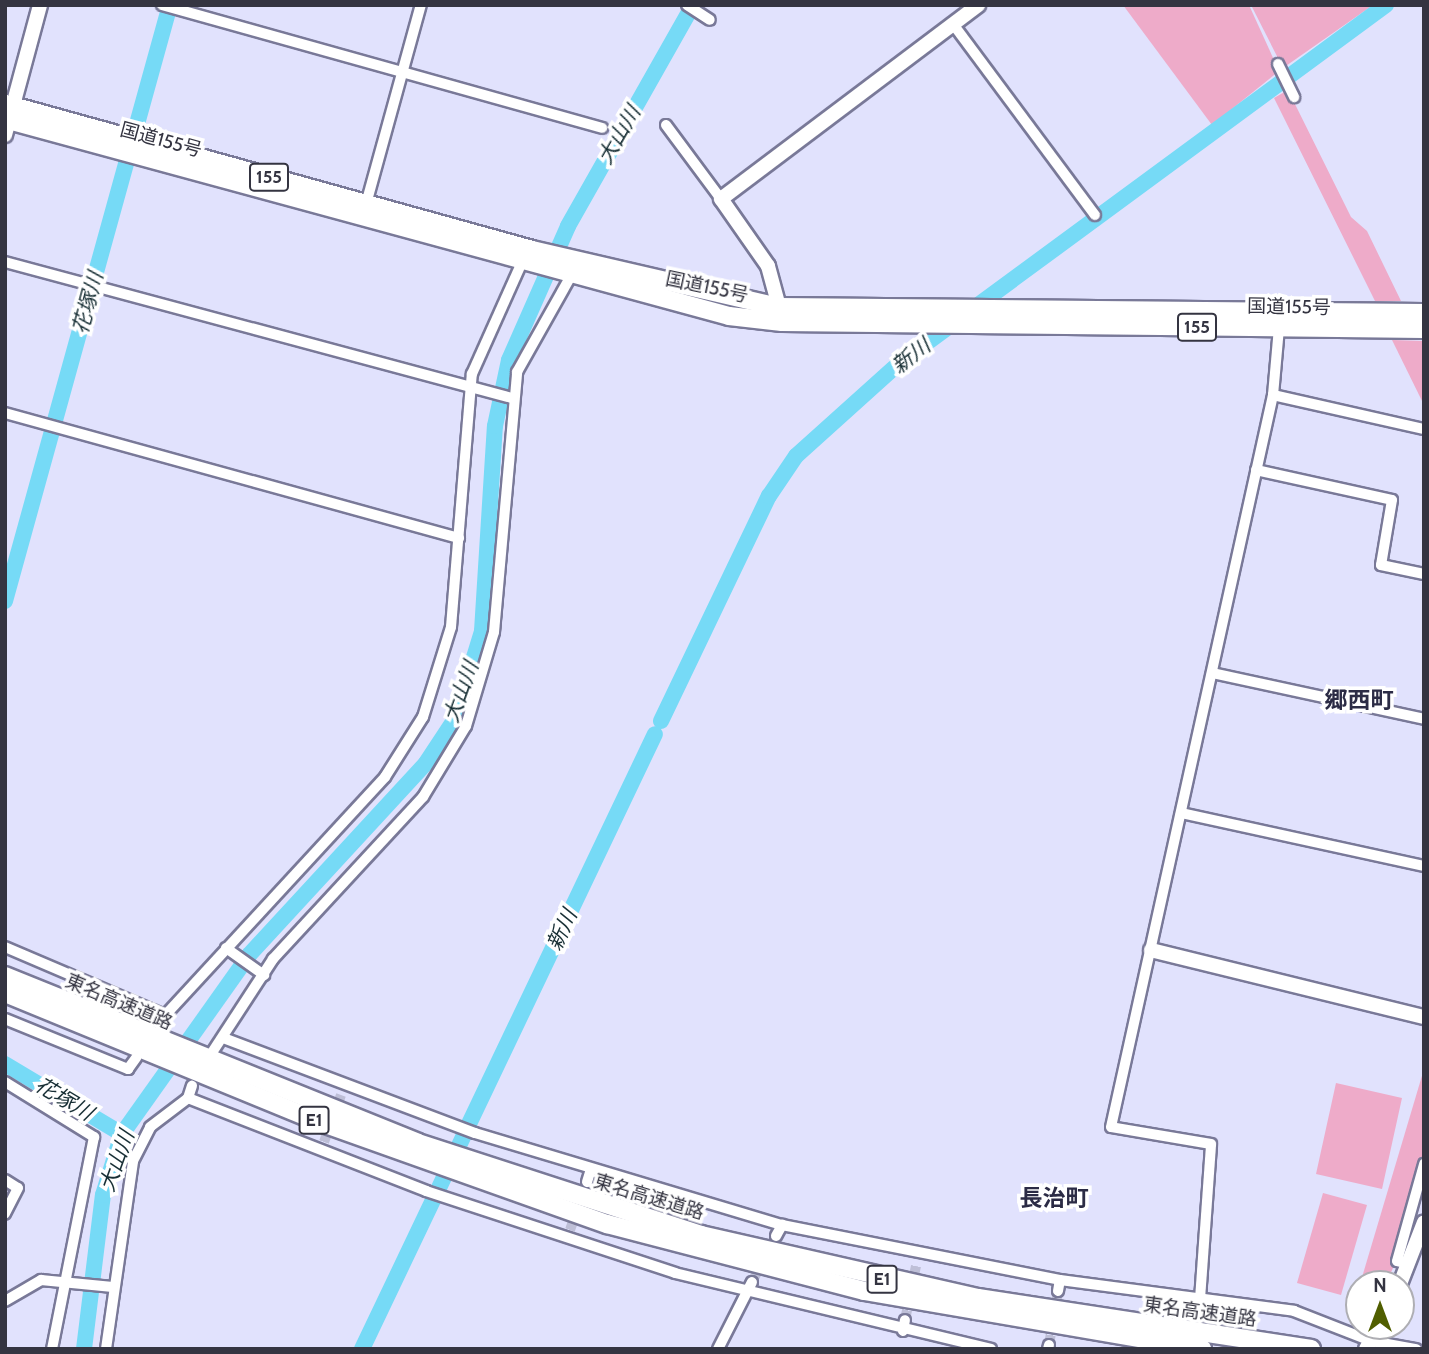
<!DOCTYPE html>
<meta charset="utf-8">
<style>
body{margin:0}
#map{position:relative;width:1429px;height:1354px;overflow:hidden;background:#e1e2fd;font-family:Cabin,"Noto Sans JP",sans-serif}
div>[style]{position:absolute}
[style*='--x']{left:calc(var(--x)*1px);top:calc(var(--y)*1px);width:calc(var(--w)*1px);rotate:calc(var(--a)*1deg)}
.green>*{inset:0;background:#eeabc9}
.river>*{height:16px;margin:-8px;padding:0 8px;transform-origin:8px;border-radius:8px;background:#76daf6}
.street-tunnel>*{height:10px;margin-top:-5px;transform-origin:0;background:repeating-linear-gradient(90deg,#bebfd7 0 10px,transparent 0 15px)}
.roads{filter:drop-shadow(2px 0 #797998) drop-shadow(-2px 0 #797998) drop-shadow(0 2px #797998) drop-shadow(0 -2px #797998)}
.street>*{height:10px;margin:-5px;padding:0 5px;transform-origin:5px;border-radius:5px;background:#fff}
.secondary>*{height:14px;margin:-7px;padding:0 7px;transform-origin:7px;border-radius:7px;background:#fff}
.primary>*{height:14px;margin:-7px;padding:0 7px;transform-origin:7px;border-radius:7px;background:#fff}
.highway>*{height:18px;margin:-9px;padding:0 9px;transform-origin:9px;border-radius:9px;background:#fff}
span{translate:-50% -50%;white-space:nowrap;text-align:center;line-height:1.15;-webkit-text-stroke:7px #fff;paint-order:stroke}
.shield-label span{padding:2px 5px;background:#fff;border:2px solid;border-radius:5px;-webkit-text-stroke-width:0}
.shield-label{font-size:18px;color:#343441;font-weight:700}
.street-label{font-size:19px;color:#343441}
.water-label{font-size:21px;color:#182f35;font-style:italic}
.quarter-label{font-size:23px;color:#2b2b45;font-weight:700}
.frame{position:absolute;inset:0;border:7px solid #343441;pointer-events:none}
.north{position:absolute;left:1345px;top:1270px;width:70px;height:70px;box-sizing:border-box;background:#fff;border:2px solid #aeaeb3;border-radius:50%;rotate:0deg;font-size:19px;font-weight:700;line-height:28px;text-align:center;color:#343441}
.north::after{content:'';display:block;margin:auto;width:24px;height:32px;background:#505e00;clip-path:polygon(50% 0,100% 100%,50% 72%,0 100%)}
</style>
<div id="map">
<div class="green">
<div style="clip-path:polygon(1123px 5px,1249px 5px,1279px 71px,1212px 125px)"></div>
<div style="clip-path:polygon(1251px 5px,1373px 5px,1283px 68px)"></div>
<div style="clip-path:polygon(1288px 90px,1351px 217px,1367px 231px,1401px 301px,1375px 301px,1274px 98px)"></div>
<div style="clip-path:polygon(1392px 340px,1424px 341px,1424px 405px)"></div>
<div style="clip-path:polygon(1424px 1069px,1424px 1158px,1396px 1261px,1386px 1284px,1360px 1284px)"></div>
<div style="clip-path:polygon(1336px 1083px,1402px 1098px,1382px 1189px,1316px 1174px)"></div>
<div style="clip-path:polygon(1323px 1193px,1367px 1205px,1341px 1295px,1297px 1283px)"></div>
</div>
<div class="river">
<div style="--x:5;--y:601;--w:618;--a:-74.53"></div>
<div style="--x:661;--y:721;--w:250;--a:-64.4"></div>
<div style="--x:769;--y:496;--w:48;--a:-56"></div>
<div style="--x:796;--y:456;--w:137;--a:-42"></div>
<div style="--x:898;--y:364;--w:606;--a:-36.34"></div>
<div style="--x:5;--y:1064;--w:136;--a:30.9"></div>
<div style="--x:468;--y:1126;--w:434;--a:-64.5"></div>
<div style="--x:438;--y:1190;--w:61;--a:-64.7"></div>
<div style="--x:84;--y:1349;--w:155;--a:-83"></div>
<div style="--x:103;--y:1195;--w:64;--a:-72.7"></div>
<div style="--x:122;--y:1134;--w:219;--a:-54.6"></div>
<div style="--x:249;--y:955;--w:261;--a:-47.3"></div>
<div style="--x:426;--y:763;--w:53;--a:-56.6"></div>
<div style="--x:455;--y:719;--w:92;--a:-72.9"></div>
<div style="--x:482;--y:631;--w:205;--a:-86.4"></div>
<div style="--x:495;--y:426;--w:67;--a:-78"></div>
<div style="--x:509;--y:360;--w:146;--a:-66.2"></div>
<div style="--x:568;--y:226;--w:254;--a:-60.5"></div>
<div style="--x:362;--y:1349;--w:167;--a:-64.5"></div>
</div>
<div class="street-tunnel">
<div style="--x:324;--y:1142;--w:50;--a:-70.1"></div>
<div style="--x:570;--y:1230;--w:51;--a:-70.5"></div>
<div style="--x:752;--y:1282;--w:52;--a:-62.4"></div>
<div style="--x:905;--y:1320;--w:55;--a:-78.5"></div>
<div style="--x:1049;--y:1345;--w:55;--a:-80.5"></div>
</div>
<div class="roads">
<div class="street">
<div style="--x:162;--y:5;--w:457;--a:15.6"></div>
<div style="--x:687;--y:5;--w:27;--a:33"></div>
<div style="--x:953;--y:24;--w:238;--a:53.4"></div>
<div style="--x:1278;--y:64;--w:37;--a:64"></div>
<div style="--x:666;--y:125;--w:92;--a:53.4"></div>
<div style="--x:366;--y:204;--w:206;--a:-74.6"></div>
<div style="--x:5;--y:262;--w:525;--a:15.02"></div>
<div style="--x:1273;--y:395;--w:155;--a:12.7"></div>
<div style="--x:5;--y:413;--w:471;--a:15.4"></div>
<div style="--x:1256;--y:470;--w:139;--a:12.4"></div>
<div style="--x:1392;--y:500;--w:66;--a:99.6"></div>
<div style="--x:1381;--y:565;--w:44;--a:11.8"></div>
<div style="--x:1212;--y:673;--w:217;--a:12.2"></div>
<div style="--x:1181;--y:813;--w:249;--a:12.3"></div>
<div style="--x:5;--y:947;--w:171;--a:23.1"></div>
<div style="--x:226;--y:948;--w:47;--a:35.4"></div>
<div style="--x:5;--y:1019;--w:133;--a:22.1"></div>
<div style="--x:128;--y:1069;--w:14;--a:-54"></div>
<div style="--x:159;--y:1022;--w:333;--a:-47.3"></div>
<div style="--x:385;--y:777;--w:71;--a:-57.7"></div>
<div style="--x:423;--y:717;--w:94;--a:-72.7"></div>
<div style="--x:451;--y:627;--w:254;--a:-85.3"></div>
<div style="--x:472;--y:374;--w:125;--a:-65.9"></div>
<div style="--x:226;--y:1039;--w:266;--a:20.7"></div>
<div style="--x:475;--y:1133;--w:320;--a:16.7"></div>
<div style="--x:782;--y:1225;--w:283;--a:11.2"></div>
<div style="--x:1060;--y:1280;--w:236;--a:7.5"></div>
<div style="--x:1294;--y:1311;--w:83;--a:21.3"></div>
<div style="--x:1371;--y:1341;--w:46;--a:10.1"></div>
<div style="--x:213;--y:1051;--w:110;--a:-56.9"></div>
<div style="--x:273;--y:959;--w:221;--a:-47.2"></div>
<div style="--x:423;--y:797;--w:83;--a:-58.8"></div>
<div style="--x:466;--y:726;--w:98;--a:-73.4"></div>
<div style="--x:494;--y:632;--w:261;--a:-84.9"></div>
<div style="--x:517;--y:372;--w:112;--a:-60.7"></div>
<div style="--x:5;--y:1082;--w:105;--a:31.7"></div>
<div style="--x:94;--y:1137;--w:216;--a:101.2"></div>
<div style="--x:188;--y:1098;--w:256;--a:21.3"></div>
<div style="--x:426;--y:1191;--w:262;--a:18.2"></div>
<div style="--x:675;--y:1273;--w:325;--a:13.5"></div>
<div style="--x:5;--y:1180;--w:15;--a:32"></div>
<div style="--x:18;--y:1188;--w:29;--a:117"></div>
<div style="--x:587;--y:1182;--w:10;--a:-73"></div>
<div style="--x:776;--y:1236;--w:13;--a:-61"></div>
<div style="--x:1409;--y:1264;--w:12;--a:-166"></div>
<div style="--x:1397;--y:1261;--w:101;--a:-74.4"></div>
<div style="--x:1058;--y:1291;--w:11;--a:-80"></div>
<div style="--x:5;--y:1301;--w:42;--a:-30.3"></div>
<div style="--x:41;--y:1280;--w:72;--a:5.6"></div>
<div style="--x:1193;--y:1313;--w:16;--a:-63"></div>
<div style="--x:1200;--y:1299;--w:155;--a:-85.9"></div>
<div style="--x:1211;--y:1144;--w:101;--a:-170.4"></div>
<div style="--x:1111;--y:1127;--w:750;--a:-77.52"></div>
<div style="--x:1273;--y:395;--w:67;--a:-84.9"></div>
<div style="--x:903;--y:1331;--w:11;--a:-80"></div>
<div style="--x:106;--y:1349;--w:190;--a:-81.8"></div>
<div style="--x:133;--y:1161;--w:38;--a:-63"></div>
<div style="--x:150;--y:1127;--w:48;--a:-37.3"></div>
<div style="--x:188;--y:1098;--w:13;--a:-72"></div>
<div style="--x:718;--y:1349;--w:75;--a:-63.1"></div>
<div style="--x:1048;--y:1349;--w:4;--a:-76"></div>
</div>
<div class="secondary">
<div style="--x:5;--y:135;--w:135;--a:-74.9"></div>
<div style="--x:781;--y:314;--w:50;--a:-105.2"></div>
<div style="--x:768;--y:266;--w:82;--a:-125"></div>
<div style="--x:721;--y:199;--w:322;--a:-37"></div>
<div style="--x:1151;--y:950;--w:281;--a:13.8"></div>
</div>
<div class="primary">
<div style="--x:1400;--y:1284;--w:66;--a:-68.8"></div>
<div style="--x:1366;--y:1349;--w:26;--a:-61"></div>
</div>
<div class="highway">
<div style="--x:5;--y:104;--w:547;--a:15.48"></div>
<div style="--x:532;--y:250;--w:253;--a:13"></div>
<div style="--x:779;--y:307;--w:645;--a:0.53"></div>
<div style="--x:5;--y:119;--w:750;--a:15.22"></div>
<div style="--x:729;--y:316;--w:53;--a:6.5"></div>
<div style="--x:782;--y:322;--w:642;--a:0.62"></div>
<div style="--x:5;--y:976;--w:445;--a:22"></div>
<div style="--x:418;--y:1143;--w:298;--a:18"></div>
<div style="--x:701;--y:1235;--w:284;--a:12.8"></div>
<div style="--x:978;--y:1298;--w:337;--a:8.7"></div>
<div style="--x:5;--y:993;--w:340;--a:22.3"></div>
<div style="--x:320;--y:1122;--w:305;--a:19.6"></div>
<div style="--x:607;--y:1224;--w:266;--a:14.6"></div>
<div style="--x:864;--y:1291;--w:343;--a:9.7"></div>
</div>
</div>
<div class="shield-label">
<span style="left:269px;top:177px">155</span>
<span style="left:1197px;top:327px">155</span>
<span style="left:314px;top:1120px">E1</span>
<span style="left:882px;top:1279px">E1</span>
</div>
<div class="street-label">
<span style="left:161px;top:140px;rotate:15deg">国道155号</span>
<span style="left:707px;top:287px;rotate:12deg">国道155号</span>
<span style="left:1289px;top:307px;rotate:1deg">国道155号</span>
<span style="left:119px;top:1002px;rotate:23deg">東名高速道路</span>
<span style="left:649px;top:1197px;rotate:17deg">東名高速道路</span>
<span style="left:1200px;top:1312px;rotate:8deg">東名高速道路</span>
</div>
<div class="water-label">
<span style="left:619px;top:135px;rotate:-60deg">大山川</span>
<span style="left:88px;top:303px;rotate:-75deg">花塚川</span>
<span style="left:911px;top:356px;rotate:-38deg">新川</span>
<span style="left:461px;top:692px;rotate:-70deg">大山川</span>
<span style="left:562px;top:930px;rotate:-65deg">新川</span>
<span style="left:64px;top:1099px;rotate:31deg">花塚川</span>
<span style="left:117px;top:1161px;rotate:-70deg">大山川</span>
</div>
<div class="quarter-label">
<span style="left:1359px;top:700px">郷西町</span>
<span style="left:1054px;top:1198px">長治町</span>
</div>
<div class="frame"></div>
<div class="north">N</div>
</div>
